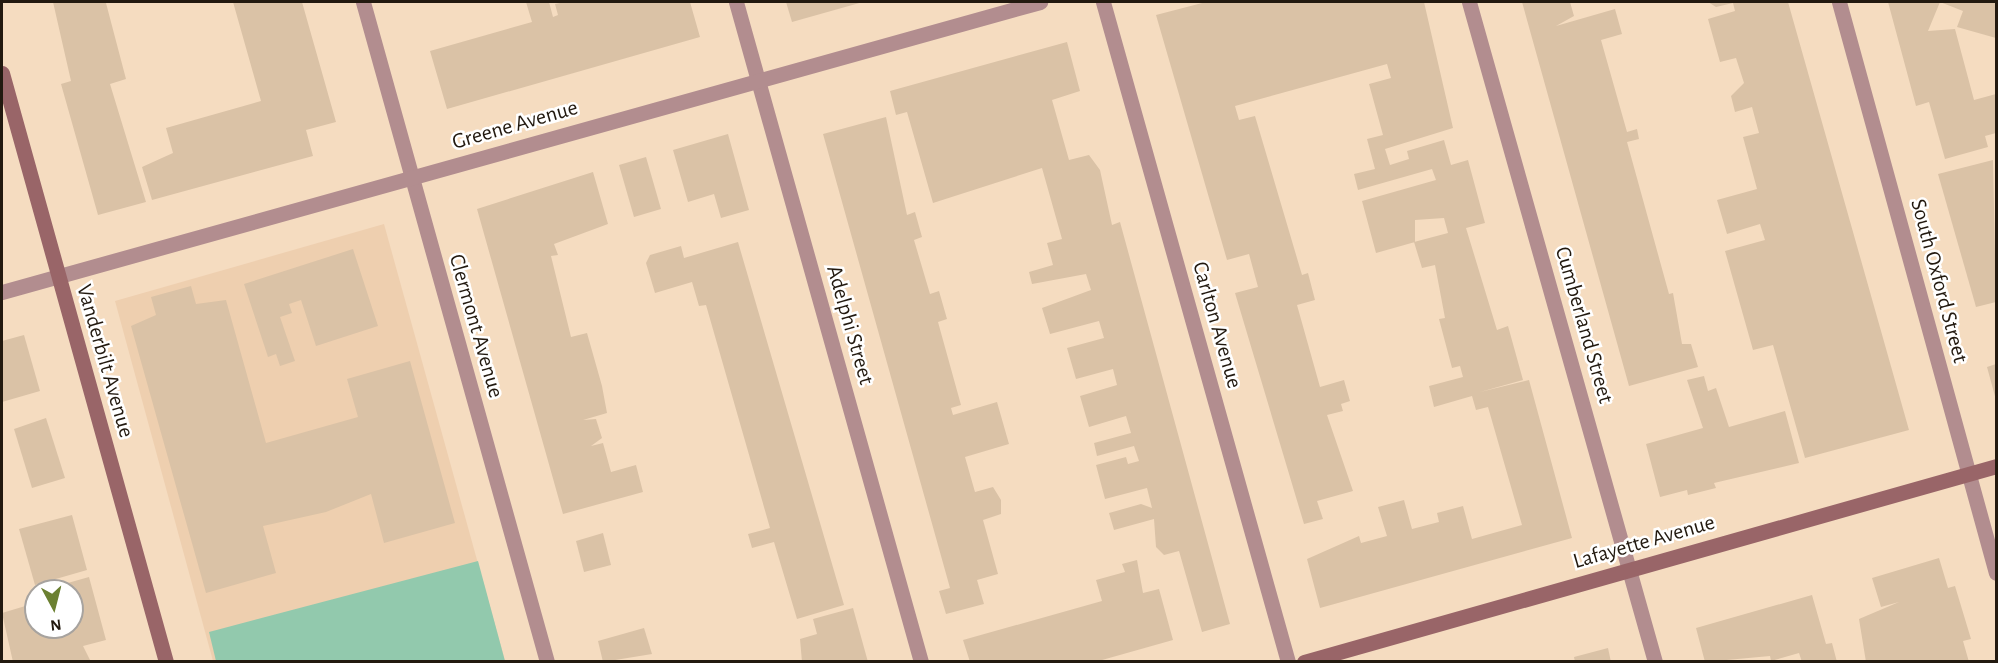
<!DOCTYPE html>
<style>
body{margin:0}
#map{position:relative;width:1998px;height:663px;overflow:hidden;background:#f5dcc0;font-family:"Alegreya Sans",sans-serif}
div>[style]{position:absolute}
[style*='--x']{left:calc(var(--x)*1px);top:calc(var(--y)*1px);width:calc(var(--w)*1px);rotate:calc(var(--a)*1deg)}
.built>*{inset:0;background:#eecfaf}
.green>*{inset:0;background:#92c9ad}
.building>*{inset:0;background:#dac2a6}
.minor>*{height:15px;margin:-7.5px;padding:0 7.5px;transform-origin:7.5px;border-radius:7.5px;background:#b28d8f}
.secondary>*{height:15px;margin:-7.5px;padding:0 7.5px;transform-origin:7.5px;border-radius:7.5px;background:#996568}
span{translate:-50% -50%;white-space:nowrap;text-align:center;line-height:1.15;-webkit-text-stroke:5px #fff;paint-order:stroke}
.street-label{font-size:22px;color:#22190f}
.frame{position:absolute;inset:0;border:3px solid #22190f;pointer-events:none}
.north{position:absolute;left:24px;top:579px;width:60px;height:60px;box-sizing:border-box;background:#fff;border:2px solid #a7a39f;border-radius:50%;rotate:173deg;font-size:16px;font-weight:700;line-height:24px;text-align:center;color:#22190f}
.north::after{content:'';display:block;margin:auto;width:21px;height:27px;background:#6b8031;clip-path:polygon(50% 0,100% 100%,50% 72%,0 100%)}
</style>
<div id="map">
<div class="built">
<div style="clip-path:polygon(384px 224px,505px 661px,213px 661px,115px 301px)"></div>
</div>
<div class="green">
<div style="clip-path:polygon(478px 561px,505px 661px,216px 661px,209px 632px)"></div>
</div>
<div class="building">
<div style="clip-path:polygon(53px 2px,110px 2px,106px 3px,126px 79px,110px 84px,146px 202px,98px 215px,61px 84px,71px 81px)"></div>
<div style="clip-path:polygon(233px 2px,302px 2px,336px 122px,306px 130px,313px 156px,152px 200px,142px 167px,173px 153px,166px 128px,261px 101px)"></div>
<div style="clip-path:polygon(526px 2px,549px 2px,553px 17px,558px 15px,555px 4px,565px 2px,690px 2px,700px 37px,447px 109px,430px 51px,532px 22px)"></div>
<div style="clip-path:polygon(786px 2px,863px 2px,792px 22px)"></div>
<div style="clip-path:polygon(1206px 2px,1424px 2px,1453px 128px,1385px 149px,1390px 165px,1409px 159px,1407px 151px,1444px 140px,1451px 165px,1468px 160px,1485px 223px,1466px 228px,1497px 330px,1508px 326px,1523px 380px,1480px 392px,1529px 380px,1572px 538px,1320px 608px,1307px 559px,1359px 536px,1361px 543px,1387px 536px,1378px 507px,1404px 500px,1412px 529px,1439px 522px,1437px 513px,1463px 506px,1472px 539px,1522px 525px,1488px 407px,1476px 410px,1472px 396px,1434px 407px,1429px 386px,1463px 377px,1460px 366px,1452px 368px,1439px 319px,1445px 318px,1435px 265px,1422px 268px,1414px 242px,1448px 233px,1444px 218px,1415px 220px,1415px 242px,1376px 253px,1362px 201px,1436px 180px,1432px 169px,1358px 190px,1354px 174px,1375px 169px,1367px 139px,1383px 135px,1369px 84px,1391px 78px,1387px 64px,1235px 106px,1239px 120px,1255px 116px,1302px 275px,1308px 273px,1315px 300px,1297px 305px,1320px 387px,1344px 380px,1350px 401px,1341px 404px,1343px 411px,1327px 415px,1353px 491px,1317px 501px,1323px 519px,1304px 524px,1235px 293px,1258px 287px,1249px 254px,1227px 260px,1156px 15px)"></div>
<div style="clip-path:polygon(1522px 2px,1570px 2px,1574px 16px,1556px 26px,1615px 9px,1622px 34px,1601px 40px,1627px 132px,1637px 129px,1639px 139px,1627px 142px,1669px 294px,1673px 293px,1682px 344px,1691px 344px,1698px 367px,1629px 386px)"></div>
<div style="clip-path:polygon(1708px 2px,1788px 2px,1909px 430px,1805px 458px,1773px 345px,1753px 350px,1725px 251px,1765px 240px,1760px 224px,1727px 234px,1717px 200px,1757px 189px,1743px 137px,1759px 133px,1752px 107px,1735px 112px,1731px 96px,1744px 83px,1736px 58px,1720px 62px,1708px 19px,1735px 11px,1733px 3px,1716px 7px)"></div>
<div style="clip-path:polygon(1888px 2px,1996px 2px,1996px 38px,1957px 27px,1963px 11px,1940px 2px,1928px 31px,1955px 29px,1974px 100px,1996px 94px,1996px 133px,1985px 136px,1988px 147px,1945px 159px,1929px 102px,1916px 106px)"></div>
<div style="clip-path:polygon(1067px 42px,1080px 91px,1052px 100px,1069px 160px,1089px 155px,1100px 170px,1112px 225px,1120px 222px,1230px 624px,1202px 632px,1179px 551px,1164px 555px,1156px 547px,1154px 519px,1114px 530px,1109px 513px,1141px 504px,1152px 508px,1147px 488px,1105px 499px,1096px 465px,1126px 457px,1128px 464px,1139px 461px,1134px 446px,1097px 456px,1094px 443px,1131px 433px,1126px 416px,1089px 427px,1080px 396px,1117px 385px,1113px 369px,1076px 379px,1067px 348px,1104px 338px,1099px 321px,1050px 334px,1042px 308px,1091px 290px,1086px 274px,1032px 284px,1029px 272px,1053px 265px,1047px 243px,1062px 239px,1042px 168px,933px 203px,907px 112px,896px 115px,890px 91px)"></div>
<div style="clip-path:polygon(886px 117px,907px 215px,915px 212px,922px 237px,914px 240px,930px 294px,939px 291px,947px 319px,938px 322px,961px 405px,951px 408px,953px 415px,997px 402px,1009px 444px,965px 457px,975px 492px,993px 487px,1001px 500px,1001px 514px,983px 520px,998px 574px,977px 580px,984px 604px,946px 614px,939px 591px,950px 588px,823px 134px)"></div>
<div style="clip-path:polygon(728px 134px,749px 210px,721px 218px,714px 194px,688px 202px,673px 150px)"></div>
<div style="clip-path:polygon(646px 157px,661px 209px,634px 217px,619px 165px)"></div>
<div style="clip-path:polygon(1993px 160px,1996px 302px,1976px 307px,1938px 174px)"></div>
<div style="clip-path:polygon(593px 172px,608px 224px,554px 244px,558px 255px,551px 256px,571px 337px,587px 333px,602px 386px,607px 413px,583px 420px,596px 419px,602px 438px,591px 446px,603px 443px,611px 472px,636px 465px,643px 492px,563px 514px,477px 209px)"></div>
<div style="clip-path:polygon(738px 242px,844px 605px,797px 619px,774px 542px,752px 548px,748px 534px,770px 528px,706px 305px,699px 306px,692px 282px,655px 293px,646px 263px,650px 255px,681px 246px,684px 258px)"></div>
<div style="clip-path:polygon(353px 249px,378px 326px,316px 346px,301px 300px,289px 304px,292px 313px,280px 317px,295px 361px,280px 366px,276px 354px,268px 357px,244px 284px)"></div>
<div style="clip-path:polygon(191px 286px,196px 304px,226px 300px,266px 443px,358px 417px,347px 379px,410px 361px,455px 523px,384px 543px,371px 494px,326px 512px,263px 526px,276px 573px,206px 593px,131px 326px,156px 315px,151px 297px)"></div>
<div style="clip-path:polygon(24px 335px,40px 391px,2px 402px,2px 341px)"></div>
<div style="clip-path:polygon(1996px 364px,1996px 400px,1987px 367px)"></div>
<div style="clip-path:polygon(1704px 376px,1708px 391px,1716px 388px,1729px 427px,1785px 411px,1799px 463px,1714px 483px,1716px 488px,1688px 495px,1687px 490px,1660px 497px,1646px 444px,1703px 428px,1687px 380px)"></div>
<div style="clip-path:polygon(46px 418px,65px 478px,32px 488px,14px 429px)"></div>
<div style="clip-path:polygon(72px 515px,87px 570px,35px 585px,19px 529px)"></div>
<div style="clip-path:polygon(603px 533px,611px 565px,584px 572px,576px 541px)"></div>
<div style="clip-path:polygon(1939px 558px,1948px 588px,1955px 586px,1971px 639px,1963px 641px,1969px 662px,1866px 662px,1859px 619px,1899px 602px,1881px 607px,1872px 578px)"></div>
<div style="clip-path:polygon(1137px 560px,1143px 593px,1159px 589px,1173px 640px,1095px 662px,970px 662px,963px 640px,1102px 601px,1096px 580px,1125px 572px,1122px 564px)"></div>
<div style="clip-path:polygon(89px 577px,106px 640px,83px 646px,91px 662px,13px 662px,2px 613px,32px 604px,36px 627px,72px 627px,72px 591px,43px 590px)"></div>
<div style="clip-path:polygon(1812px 595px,1826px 644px,1832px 643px,1837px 662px,1802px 662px,1799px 653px,1771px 661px,1770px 656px,1705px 662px,1696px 628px)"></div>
<div style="clip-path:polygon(853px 608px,868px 662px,802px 662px,800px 639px,817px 634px,813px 619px)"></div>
<div style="clip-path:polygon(644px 628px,652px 654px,603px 662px,598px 641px)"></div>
<div style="clip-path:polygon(1608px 648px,1611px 662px,1575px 662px,1574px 657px)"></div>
</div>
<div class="minor">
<div style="--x:363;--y:2;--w:685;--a:74.42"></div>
<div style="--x:736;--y:2;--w:685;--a:74.34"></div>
<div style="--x:1103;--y:2;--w:685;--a:74.34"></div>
<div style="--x:1469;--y:2;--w:686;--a:74.26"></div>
<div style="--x:1839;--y:2;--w:592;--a:74.63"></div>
<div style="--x:2;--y:292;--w:1078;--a:-15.61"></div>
</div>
<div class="secondary">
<div style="--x:2;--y:73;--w:611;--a:74.44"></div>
<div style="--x:1304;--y:662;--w:719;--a:-15.81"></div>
</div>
<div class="street-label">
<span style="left:515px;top:125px;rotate:-16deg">Greene Avenue</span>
<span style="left:1939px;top:281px;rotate:75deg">South Oxford Street</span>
<span style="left:850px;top:325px;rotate:74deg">Adelphi Street</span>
<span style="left:1217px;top:325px;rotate:74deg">Carlton Avenue</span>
<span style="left:1584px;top:325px;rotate:74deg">Cumberland Street</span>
<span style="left:476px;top:326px;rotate:74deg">Clermont Avenue</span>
<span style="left:105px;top:361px;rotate:74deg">Vanderbilt Avenue</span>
<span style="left:1644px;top:542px;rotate:-16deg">Lafayette Avenue</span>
</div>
<div class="frame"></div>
<div class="north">N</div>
</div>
